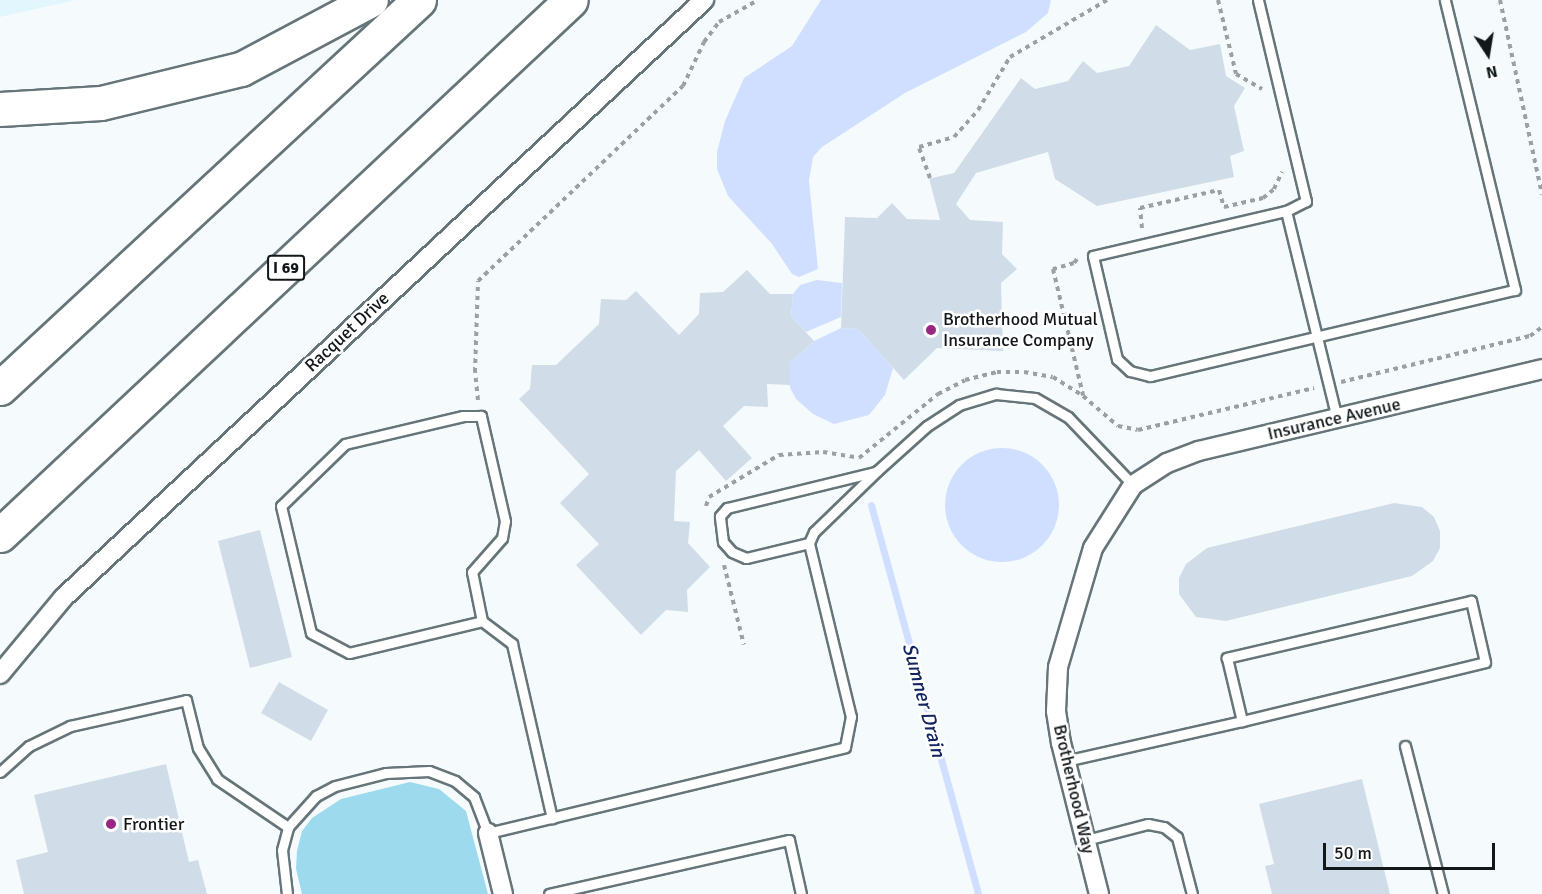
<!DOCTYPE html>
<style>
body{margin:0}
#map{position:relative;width:1542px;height:894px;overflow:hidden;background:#f5fbfd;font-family:Signika,sans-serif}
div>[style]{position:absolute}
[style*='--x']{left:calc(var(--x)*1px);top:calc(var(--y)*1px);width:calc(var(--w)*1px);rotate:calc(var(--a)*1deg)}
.built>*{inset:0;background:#e2f6fd}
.green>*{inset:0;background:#9edaed}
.water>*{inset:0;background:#d0dfff}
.round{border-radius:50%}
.stream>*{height:7px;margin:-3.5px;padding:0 3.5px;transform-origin:3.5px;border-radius:3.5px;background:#d0dfff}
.building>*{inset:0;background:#d0dce7}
.path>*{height:4px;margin-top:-2px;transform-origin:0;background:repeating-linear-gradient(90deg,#9ba1a3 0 4.5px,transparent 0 9px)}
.roads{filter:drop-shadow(2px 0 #667579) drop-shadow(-2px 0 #667579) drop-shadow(0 2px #667579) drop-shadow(0 -2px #667579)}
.lane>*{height:9px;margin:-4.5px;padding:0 4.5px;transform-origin:4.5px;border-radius:4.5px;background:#fff}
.street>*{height:18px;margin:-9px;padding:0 9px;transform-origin:9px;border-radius:9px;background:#fff}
.highway>*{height:33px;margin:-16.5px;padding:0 16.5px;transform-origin:16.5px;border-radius:16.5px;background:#fff}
.dots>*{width:16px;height:16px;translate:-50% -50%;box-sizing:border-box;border:3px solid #fff;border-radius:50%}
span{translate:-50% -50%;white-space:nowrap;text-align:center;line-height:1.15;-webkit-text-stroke:5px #fff;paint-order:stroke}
.shield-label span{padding:2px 4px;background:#fff;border:2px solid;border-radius:4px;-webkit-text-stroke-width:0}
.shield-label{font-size:16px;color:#12181a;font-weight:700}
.poi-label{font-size:18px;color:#12181a}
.left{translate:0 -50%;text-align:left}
.street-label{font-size:18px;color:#12181a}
.water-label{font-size:20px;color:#122560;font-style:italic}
.north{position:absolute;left:1458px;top:24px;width:60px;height:60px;-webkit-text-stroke:4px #fff;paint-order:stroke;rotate:168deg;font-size:16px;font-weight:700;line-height:24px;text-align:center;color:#12181a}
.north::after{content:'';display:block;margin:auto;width:21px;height:27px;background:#12181a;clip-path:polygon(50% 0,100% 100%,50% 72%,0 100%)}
.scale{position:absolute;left:1323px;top:843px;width:172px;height:27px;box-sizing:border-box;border:3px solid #12181a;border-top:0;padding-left:8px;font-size:18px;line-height:21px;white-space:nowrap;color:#12181a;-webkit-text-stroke:4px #fff;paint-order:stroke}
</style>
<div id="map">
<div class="built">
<div style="clip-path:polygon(0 0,76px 0,0 17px)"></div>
</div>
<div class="green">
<div style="clip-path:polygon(410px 782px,439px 789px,466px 811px,488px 894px,302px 894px,296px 869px,297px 851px,302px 831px,312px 818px,341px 799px)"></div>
</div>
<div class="water">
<div style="clip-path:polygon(821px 0,1051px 0,1048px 13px,1026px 32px,905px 93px,822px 147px,813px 157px,809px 181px,818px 269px,799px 277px,792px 274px,772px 244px,728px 196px,717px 169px,717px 152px,725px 121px,744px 78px,792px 46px)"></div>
<div style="clip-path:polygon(817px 280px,842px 283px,841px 317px,806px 332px,791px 316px,793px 294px,800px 285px)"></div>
<div style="clip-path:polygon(841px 328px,858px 329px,893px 368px,885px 395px,869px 415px,834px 424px,813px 414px,796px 399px,790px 388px,790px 363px,814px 341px)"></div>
<div class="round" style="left:945px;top:448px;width:114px;height:114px"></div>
</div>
<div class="stream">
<div style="--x:871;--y:505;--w:403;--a:74.6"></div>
</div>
<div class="building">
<div style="clip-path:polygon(1156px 25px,1190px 50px,1220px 44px,1226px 76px,1245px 88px,1234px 106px,1244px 151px,1230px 156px,1234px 177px,1097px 206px,1055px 179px,1048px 152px,976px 173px,956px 204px,970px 220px,1003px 222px,1002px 254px,1017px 269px,1001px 283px,1003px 351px,937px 348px,904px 380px,858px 329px,841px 328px,845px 217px,877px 218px,892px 203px,907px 219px,940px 220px,928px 174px,932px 178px,954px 173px,1021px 78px,1035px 89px,1068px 81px,1083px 61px,1097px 73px,1129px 66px)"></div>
<div style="clip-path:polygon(747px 270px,770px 294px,793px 294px,791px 316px,814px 341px,790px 363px,790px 385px,767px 384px,768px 407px,744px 406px,723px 426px,752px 458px,726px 481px,699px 450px,676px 471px,674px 521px,690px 522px,688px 543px,710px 567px,687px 590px,688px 612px,666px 610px,641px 635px,576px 565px,599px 544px,560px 503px,589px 474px,519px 399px,530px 389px,532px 365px,556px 365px,599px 324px,601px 299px,626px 300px,636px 291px,679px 335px,699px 314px,700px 293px,723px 292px)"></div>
<div style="clip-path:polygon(1394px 503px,1422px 507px,1434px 517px,1440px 531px,1440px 548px,1433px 561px,1412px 576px,1226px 621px,1196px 617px,1179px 594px,1179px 578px,1186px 564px,1207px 548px)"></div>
<div style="clip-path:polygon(260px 530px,292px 657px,250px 668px,218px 541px)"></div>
<div style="clip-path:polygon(279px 682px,328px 710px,311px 741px,261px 713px)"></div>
<div style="clip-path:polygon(166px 764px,189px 862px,198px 860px,207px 894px,24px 894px,16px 860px,48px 852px,34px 795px)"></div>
<div style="clip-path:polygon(1362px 779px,1390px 894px,1272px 894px,1265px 866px,1274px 864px,1259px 804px)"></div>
</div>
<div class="path">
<div style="--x:1218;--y:0;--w:76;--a:76.3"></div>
<div style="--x:1236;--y:74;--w:30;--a:30"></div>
<div style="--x:1500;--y:0;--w:199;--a:77.8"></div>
<div style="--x:930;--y:178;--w:33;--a:-110"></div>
<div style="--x:919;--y:147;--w:36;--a:-16"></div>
<div style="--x:954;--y:137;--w:36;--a:-48"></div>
<div style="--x:978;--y:110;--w:62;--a:-58.9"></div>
<div style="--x:1010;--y:57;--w:113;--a:-30.4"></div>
<div style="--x:1142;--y:228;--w:20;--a:-96"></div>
<div style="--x:1140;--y:208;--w:81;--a:-12.8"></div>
<div style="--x:1219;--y:190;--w:18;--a:74"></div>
<div style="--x:1224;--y:207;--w:40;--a:-13"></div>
<div style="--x:1263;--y:198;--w:14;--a:-39"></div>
<div style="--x:1274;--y:189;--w:19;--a:-65"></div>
<div style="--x:1077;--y:259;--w:5;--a:127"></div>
<div style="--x:1074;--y:263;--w:22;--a:164"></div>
<div style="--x:1053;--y:269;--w:130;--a:76.6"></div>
<div style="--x:1341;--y:382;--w:195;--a:-13.7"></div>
<div style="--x:1530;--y:336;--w:15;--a:-37"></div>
<div style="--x:478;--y:400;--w:28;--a:-96"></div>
<div style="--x:475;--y:372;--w:91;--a:-88.1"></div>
<div style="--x:478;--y:281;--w:283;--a:-43.6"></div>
<div style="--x:683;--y:86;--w:49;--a:-64.5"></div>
<div style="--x:704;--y:42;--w:25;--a:-53"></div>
<div style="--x:719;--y:22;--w:45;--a:-29.4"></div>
<div style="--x:706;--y:506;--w:9;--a:-72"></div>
<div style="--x:709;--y:497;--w:82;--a:-31"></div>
<div style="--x:779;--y:455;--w:44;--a:-3.9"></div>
<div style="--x:823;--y:452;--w:36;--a:9"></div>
<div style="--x:859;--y:458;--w:102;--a:-39"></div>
<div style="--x:938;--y:394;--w:30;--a:-27"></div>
<div style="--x:965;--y:380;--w:33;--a:-14"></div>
<div style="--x:997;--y:372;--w:27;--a:0"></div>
<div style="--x:1024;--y:372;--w:29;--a:10"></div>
<div style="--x:1053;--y:377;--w:36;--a:32"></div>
<div style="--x:1083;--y:396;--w:46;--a:40.6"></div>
<div style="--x:1118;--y:426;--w:20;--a:11"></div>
<div style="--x:1138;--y:430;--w:181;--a:-13.4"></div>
<div style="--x:724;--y:565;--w:82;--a:76"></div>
</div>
<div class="roads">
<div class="lane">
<div style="--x:1258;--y:0;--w:207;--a:76.6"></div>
<div style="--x:1306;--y:201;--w:22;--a:153"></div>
<div style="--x:1286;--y:211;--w:198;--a:166.9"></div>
<div style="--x:1093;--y:256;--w:106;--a:76.9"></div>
<div style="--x:1117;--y:359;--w:18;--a:43"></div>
<div style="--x:1130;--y:371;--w:21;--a:14"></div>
<div style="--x:1150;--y:376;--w:375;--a:-13.3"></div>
<div style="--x:1515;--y:290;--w:298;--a:-103.6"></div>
<div style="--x:1286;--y:211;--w:213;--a:76.2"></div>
<div style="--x:809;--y:543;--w:65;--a:166.6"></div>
<div style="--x:746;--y:558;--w:15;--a:-157"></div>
<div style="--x:732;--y:552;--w:13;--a:-132"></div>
<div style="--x:723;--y:542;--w:26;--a:-97"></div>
<div style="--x:720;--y:516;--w:11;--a:-49"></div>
<div style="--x:727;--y:508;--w:152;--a:-13.7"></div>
<div style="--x:482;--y:621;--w:50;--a:-101.5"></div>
<div style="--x:472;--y:572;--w:45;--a:-48.6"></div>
<div style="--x:502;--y:538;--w:17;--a:-80"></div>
<div style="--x:505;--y:521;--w:108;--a:-102.9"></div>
<div style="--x:481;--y:416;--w:18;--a:180"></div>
<div style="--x:463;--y:416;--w:121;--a:166.7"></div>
<div style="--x:345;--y:444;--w:89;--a:135.9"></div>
<div style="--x:281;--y:506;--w:130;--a:76.7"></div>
<div style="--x:311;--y:633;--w:43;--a:27.8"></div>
<div style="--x:349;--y:653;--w:137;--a:-13.5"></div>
<div style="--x:482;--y:621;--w:38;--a:37"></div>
<div style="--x:512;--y:644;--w:179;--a:77.1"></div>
<div style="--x:1405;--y:746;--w:153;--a:75.6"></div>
<div style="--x:1065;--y:761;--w:181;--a:-12.7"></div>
<div style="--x:1242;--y:721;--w:250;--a:-13.6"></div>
<div style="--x:1485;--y:662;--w:63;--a:-102.9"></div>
<div style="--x:1471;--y:601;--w:251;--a:166.9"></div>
<div style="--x:1227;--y:658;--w:65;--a:76.6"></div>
<div style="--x:0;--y:772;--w:39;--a:-42"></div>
<div style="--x:29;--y:746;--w:46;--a:-26"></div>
<div style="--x:70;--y:726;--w:119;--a:-12.6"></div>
<div style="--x:186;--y:700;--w:49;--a:76"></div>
<div style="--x:198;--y:748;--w:36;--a:58"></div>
<div style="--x:217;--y:779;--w:86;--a:34.1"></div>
<div style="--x:1086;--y:840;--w:64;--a:-14.5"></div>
<div style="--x:1148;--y:824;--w:16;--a:11"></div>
<div style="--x:1164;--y:827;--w:16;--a:38"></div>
<div style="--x:1177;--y:837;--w:59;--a:75.3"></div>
<div style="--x:287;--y:894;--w:44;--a:-96.5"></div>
<div style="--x:282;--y:850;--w:24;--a:-75"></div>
<div style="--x:288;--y:827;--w:42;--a:-47.9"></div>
<div style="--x:316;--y:796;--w:21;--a:-28"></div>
<div style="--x:335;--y:786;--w:53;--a:-14.3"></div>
<div style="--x:386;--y:773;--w:43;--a:-2.7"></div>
<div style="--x:429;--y:771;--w:28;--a:21"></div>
<div style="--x:455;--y:781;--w:25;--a:40"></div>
<div style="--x:474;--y:797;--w:39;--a:69"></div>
<div style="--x:488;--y:833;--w:367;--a:-13.5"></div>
<div style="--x:845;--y:747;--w:31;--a:-79"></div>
<div style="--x:851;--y:717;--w:179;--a:-103.6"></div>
<div style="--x:809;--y:543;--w:12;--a:-66"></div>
<div style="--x:814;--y:532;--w:88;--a:-44.1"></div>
<div style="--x:877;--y:471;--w:67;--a:-42"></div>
<div style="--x:927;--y:426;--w:38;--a:-33"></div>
<div style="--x:959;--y:405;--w:39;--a:-17"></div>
<div style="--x:996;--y:394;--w:39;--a:6"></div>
<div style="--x:1035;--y:398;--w:38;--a:30"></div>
<div style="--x:1068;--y:417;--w:94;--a:46.3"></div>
<div style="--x:549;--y:894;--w:246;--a:-12.7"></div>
<div style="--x:789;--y:840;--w:55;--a:77.5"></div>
</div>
<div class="street">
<div style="--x:0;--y:674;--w:99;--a:-50.3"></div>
<div style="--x:63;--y:598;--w:877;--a:-43.01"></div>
<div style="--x:488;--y:833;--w:63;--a:76.2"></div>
<div style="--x:1099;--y:894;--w:156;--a:-104.1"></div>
<div style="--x:1061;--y:743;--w:32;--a:-99"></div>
<div style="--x:1056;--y:711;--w:44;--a:-87.4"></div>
<div style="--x:1058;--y:667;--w:124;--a:-73.6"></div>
<div style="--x:1093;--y:548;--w:75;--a:-57.6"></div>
<div style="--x:1133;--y:485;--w:40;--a:-32.9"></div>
<div style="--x:1167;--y:463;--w:34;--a:-21"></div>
<div style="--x:1199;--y:451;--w:353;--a:-13.4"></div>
</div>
<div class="highway">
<div style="--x:0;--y:109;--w:101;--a:-3.4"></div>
<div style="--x:101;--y:103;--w:144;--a:-13.7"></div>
<div style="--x:241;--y:69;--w:147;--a:-28"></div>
<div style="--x:0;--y:388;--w:571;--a:-42.8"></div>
<div style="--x:0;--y:535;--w:782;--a:-43.14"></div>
</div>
</div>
<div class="dots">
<div style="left:931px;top:330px;background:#992683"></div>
<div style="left:111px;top:824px;background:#992683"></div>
</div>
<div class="shield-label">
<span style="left:286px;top:268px">I 69</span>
</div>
<div class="poi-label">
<span class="left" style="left:943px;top:330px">Brotherhood Mutual<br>Insurance Company</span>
<span class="left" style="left:123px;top:824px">Frontier</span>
</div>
<div class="street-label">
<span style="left:347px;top:332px;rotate:-43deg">Racquet Drive</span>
<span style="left:1334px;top:419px;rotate:-13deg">Insurance Avenue</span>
<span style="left:1074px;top:789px;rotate:77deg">Brotherhood Way</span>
</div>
<div class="water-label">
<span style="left:924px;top:700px;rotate:75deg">Sumner Drain</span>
</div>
<div class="north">N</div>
<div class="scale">50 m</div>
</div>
